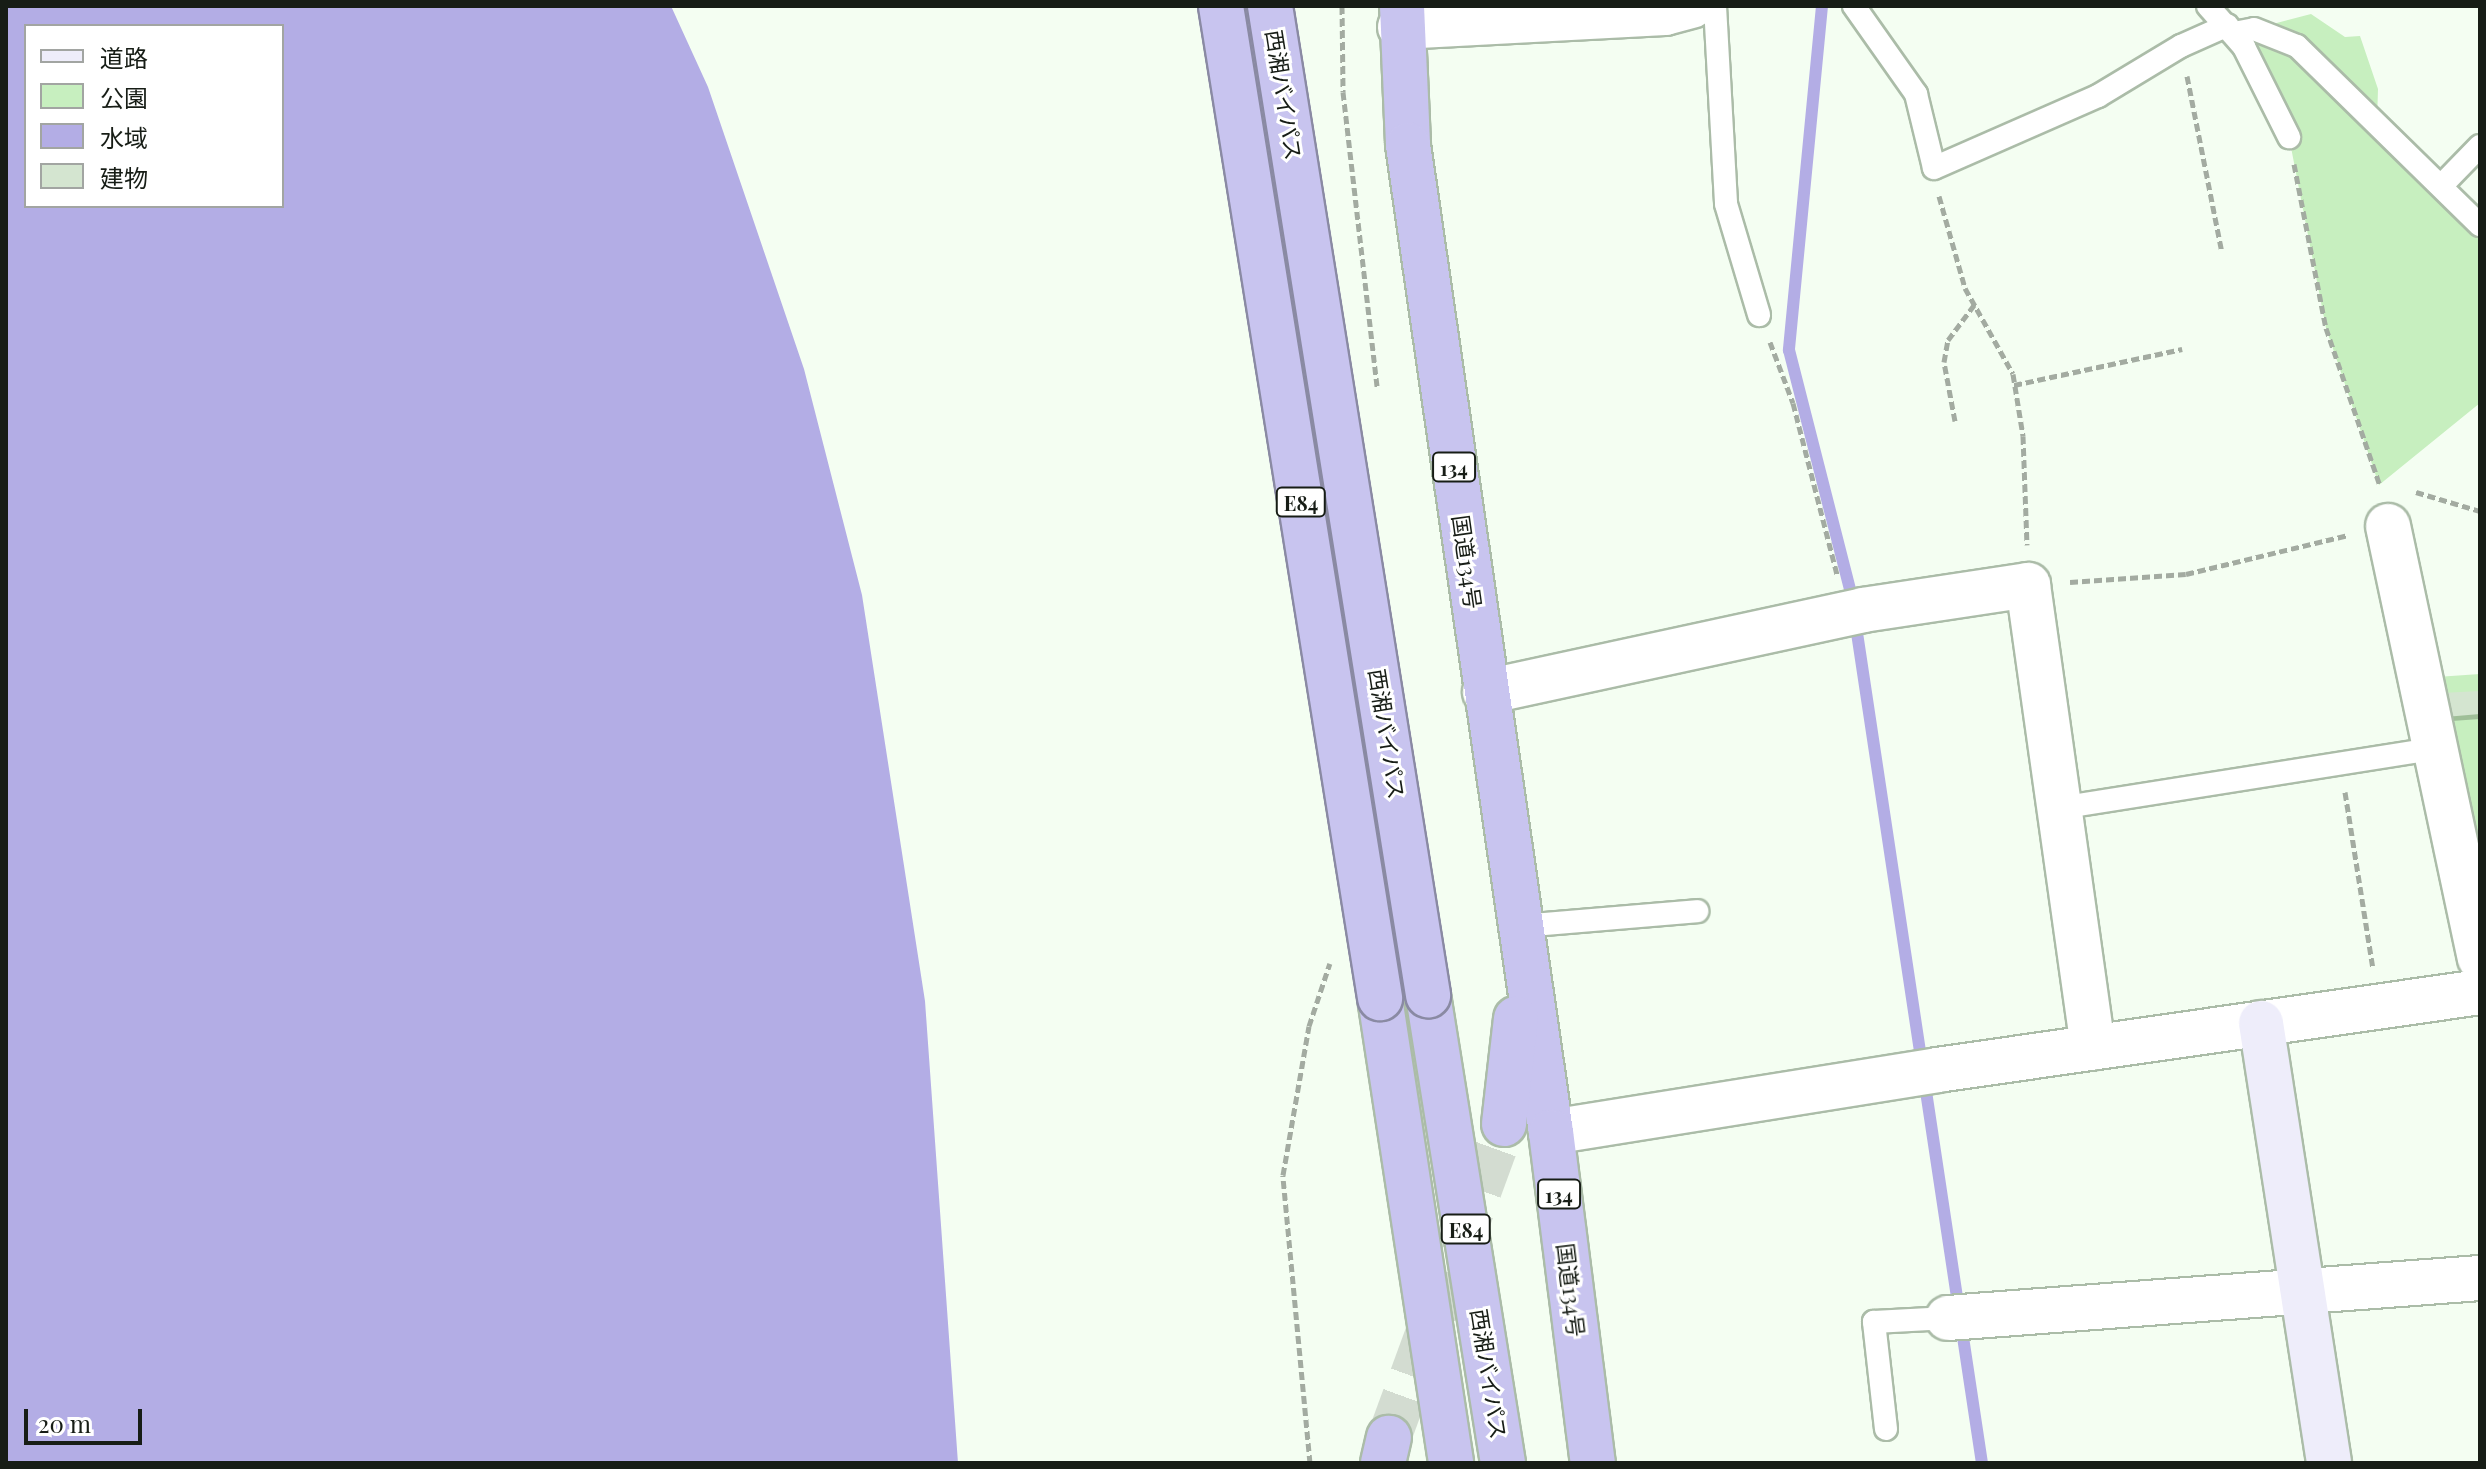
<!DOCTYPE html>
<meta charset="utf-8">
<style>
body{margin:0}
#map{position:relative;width:2486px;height:1469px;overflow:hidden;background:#f4fef2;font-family:"Playfair Display","Noto Sans JP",serif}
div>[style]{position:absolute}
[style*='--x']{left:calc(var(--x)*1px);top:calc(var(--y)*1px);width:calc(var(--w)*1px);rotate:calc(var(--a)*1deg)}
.green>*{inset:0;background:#c7efbf}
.water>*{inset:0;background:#b3ade5}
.shadow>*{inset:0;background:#0003}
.stream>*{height:12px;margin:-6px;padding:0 6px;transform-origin:6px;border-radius:6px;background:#b3ade5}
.building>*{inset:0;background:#d4e5d0}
.highway-tunnel>*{height:44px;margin-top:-22px;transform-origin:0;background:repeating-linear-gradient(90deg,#d3dcd1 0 44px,transparent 0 66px)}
.path>*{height:5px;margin-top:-2.5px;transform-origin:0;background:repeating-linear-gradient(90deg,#a3aba1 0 8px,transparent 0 12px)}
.roads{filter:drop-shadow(2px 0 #abbca8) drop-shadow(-2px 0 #abbca8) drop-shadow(0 2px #abbca8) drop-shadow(0 -2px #abbca8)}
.lane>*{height:22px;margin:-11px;padding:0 11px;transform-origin:11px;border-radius:11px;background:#fff}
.street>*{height:44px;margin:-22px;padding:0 22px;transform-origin:22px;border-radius:22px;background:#fff}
.secondary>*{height:44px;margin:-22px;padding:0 22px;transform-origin:22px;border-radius:22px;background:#eeedfa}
.highway>*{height:44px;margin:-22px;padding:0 22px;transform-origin:22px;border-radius:22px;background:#c8c4ef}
.bridges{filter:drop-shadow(2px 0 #8a8aa3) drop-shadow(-2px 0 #8a8aa3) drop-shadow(0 2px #8a8aa3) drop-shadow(0 -2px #8a8aa3)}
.highway-bridge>*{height:44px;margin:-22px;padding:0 22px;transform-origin:22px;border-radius:22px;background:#c8c4ef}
span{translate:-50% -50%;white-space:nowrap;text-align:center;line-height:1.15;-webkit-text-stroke:6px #fff;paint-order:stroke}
.shield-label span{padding:2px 6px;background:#fff;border:2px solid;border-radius:6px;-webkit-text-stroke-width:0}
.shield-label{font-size:20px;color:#171d16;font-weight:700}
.street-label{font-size:22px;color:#171d16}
.frame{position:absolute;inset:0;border:8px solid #171d16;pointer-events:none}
.legend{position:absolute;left:24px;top:24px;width:260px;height:184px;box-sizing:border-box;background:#fff;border:2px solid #a2a5a2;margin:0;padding:10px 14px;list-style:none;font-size:24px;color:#171d16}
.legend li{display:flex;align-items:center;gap:16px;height:40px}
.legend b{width:40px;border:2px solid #a2a5a2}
.scale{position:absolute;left:24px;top:1409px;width:118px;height:36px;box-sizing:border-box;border:4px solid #171d16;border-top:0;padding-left:10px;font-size:24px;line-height:28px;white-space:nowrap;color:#171d16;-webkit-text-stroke:6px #fff;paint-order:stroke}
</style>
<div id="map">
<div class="green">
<div style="clip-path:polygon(2311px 14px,2345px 37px,2360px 36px,2378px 89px,2377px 122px,2480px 225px,2480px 403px,2379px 485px,2326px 328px,2289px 137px,2244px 47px,2254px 29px)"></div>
<div style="clip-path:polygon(2480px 674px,2480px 863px,2422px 678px)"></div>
</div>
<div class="water">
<div style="clip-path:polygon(evenodd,6px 6px,671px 6px,708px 87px,804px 369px,862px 595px,925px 1001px,958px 1463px,6px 1463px,6px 6px,26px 26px,282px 26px,282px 206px,26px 206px,26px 26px)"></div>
</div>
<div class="shadow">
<div style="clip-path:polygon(2480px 693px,2480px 719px,2452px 721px,2444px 695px)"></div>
</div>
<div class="stream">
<div style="--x:1822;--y:6;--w:346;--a:95.5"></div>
<div style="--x:1789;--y:350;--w:251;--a:75.7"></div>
<div style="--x:1851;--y:593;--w:880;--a:81.44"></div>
</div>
<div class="building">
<div style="clip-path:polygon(2480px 691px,2480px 714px,2445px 717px,2441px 693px)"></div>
</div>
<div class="highway-tunnel">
<div style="--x:1389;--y:1438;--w:334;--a:-69.9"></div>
</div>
<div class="path">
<div style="--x:1342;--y:6;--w:86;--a:89.3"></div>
<div style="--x:1343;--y:92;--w:297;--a:83.4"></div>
<div style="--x:2187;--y:76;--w:179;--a:78.8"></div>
<div style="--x:2294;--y:164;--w:167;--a:79"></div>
<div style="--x:2326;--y:328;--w:167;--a:71.1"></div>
<div style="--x:1939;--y:196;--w:96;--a:74.2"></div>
<div style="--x:1965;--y:288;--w:98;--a:60.8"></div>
<div style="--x:2013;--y:374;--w:63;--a:80.8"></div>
<div style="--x:2023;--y:436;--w:109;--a:87.9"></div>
<div style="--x:1770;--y:342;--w:65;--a:69.3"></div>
<div style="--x:1793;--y:403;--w:177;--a:75.6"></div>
<div style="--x:2014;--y:385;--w:172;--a:-12.1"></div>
<div style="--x:1955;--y:421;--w:60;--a:-100.6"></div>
<div style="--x:1944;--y:362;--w:22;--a:-80"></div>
<div style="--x:1948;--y:340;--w:44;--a:-53.4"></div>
<div style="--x:2416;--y:492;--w:67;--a:16.5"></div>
<div style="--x:2070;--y:582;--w:116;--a:-3.9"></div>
<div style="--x:2186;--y:574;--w:167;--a:-13.5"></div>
<div style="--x:2345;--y:792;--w:178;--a:81"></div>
<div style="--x:1310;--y:1463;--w:289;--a:-95.4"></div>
<div style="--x:1283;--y:1175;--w:151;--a:-80.1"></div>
<div style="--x:1309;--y:1026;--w:66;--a:-71.6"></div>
</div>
<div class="roads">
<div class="lane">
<div style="--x:1715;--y:6;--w:198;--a:86.8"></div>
<div style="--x:1726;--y:204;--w:116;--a:73.4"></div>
<div style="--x:1854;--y:6;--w:108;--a:54.8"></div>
<div style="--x:1916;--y:94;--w:76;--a:76.3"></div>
<div style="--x:1934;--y:168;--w:179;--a:-23.7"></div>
<div style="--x:2098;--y:96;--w:97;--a:-31.1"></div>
<div style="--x:2181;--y:46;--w:51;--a:-24.1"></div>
<div style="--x:2208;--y:6;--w:55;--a:48.7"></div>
<div style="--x:2244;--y:47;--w:101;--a:63.4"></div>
<div style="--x:2234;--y:33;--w:20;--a:-11"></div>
<div style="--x:2254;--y:29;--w:46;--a:21.6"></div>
<div style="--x:2297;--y:46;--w:256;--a:44.4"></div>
<div style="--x:2443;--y:184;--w:53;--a:-45.8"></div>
<div style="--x:2060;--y:808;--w:384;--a:-9"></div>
<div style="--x:1520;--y:926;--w:178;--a:-4.8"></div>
<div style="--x:1886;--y:1429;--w:108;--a:-96.4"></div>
<div style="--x:1874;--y:1322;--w:74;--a:-3.1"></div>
</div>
<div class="street">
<div style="--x:1400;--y:27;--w:265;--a:-3"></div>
<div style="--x:1665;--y:13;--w:28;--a:-15"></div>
<div style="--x:2388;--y:526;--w:442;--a:78"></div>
<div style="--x:1485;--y:692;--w:387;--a:-12.2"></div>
<div style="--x:1863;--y:610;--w:167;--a:-8.6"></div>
<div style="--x:2028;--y:585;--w:467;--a:82"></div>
<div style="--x:1551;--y:1132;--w:391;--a:-9.1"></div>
<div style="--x:1937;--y:1070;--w:549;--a:-8.17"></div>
<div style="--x:1948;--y:1318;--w:534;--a:-4.3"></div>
</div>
<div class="secondary">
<div style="--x:2261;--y:1023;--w:445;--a:81.2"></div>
</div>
<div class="highway">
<div style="--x:1402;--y:6;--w:139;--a:87.5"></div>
<div style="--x:1408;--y:145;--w:997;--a:81.76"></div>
<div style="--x:1551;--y:1132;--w:334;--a:82.8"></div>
<div style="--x:1428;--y:995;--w:474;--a:80.9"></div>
<div style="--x:1380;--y:998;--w:470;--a:81.3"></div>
<div style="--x:1504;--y:1124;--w:106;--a:-83.5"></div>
<div style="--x:1383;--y:1463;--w:26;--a:-77"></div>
</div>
</div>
<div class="bridges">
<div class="highway-bridge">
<div style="--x:1221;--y:6;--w:1005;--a:80.89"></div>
<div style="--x:1270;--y:6;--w:1002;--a:80.92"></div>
</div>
</div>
<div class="shield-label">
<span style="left:1454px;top:467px">134</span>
<span style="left:1301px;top:502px">E84</span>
<span style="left:1559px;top:1194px">134</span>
<span style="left:1466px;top:1229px">E84</span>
</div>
<div class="street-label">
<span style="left:1284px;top:95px;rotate:81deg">西湘バイパス</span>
<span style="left:1467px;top:562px;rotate:82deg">国道134号</span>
<span style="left:1387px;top:734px;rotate:81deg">西湘バイパス</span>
<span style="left:1571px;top:1290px;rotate:83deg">国道134号</span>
<span style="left:1489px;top:1374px;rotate:81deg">西湘バイパス</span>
</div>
<div class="frame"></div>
<ul class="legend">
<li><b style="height:10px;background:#eeedfa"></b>道路</li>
<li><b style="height:22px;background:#c7efbf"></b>公園</li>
<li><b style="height:22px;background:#b3ade5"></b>水域</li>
<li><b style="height:22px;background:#d4e5d0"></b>建物</li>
</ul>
<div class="scale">20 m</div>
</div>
